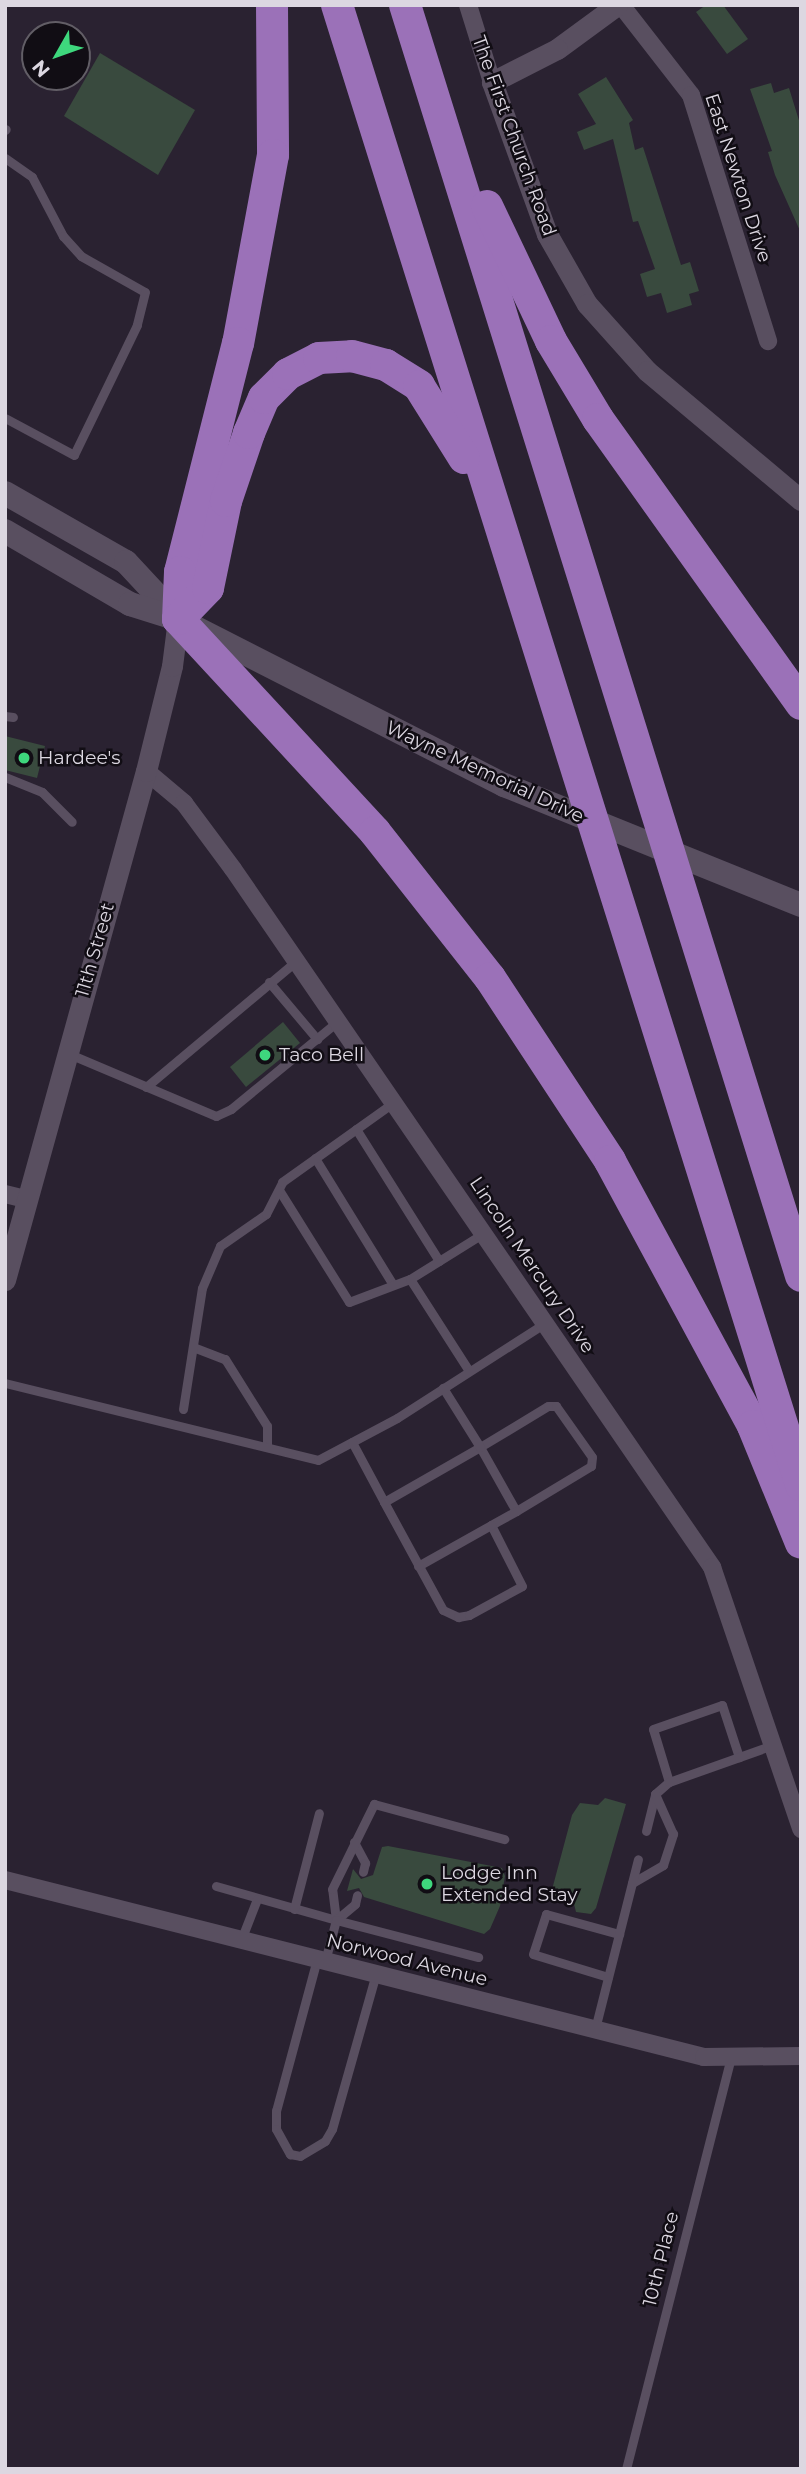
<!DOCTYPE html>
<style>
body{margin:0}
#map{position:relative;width:806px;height:2474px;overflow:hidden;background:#2a2231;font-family:Montserrat,sans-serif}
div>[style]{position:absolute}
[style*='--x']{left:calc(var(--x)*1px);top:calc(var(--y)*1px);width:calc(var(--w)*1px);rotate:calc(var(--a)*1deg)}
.building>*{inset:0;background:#394a3e}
.service>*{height:9px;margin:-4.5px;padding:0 4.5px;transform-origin:4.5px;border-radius:4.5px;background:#594f60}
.minor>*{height:18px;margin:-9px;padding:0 9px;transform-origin:9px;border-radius:9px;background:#594f60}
.tertiary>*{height:21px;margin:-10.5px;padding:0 10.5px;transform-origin:10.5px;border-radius:10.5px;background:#594f60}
.secondary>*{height:24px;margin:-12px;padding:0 12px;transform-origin:12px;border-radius:12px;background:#594f60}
.motorway>*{height:32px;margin:-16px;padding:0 16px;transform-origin:16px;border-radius:16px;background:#9b71b8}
.dots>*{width:19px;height:19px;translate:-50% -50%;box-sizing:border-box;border:4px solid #110d14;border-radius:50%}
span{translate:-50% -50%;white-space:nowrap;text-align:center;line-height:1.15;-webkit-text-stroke:5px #110d14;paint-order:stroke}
.street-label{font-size:19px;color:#dcd7e1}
.poi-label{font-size:19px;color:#dcd7e1}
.left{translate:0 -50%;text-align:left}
.frame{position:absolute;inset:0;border:7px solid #dcd7e1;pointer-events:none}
.north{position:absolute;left:21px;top:21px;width:70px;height:70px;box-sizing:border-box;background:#110d14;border:2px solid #625e66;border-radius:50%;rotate:230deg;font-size:19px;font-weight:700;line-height:28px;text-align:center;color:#dcd7e1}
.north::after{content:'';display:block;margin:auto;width:24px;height:32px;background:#3ed77d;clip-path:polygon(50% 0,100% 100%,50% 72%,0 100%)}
</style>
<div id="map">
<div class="building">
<div style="clip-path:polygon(706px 5px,723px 5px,748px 39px,727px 54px,696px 12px)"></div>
<div style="clip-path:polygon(100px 53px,195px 110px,158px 175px,64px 116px)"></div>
<div style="clip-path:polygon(606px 77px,633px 120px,629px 123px,635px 150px,643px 147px,681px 265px,690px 262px,699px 291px,689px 294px,692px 305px,667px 313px,661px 293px,647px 297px,640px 274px,655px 269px,638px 221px,633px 222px,613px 139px,584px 150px,577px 132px,596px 124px,578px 94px)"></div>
<div style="clip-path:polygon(771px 83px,774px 93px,789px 88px,801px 127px,801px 233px,775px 175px,768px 152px,772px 151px,750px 89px)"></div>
<div style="clip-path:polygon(5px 736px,45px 746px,37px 778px,5px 770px)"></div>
<div style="clip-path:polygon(283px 1022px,300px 1043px,246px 1087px,230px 1067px)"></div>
<div style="clip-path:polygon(605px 1798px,626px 1804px,596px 1908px,591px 1914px,576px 1912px,574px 1904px,550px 1897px,572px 1815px,580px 1803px,598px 1805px)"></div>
<div style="clip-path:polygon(388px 1846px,502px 1868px,505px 1876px,500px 1906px,490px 1929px,484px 1934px,364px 1897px,359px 1888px,347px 1891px,353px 1869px,361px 1879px,373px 1875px,382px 1847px)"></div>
</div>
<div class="service">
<div style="--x:5;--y:130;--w:1;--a:-45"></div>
<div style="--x:5;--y:158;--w:33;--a:35"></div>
<div style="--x:32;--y:177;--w:67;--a:62.3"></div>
<div style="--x:63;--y:236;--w:27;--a:48"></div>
<div style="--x:81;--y:256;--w:73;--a:29.4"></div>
<div style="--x:145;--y:292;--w:34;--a:104"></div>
<div style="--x:137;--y:325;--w:144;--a:115.9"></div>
<div style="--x:74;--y:455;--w:78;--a:-151.8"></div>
<div style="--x:5;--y:716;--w:8;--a:7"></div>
<div style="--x:5;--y:777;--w:40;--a:22"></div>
<div style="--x:42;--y:792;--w:42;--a:45"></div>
<div style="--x:269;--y:982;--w:75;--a:49.9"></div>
<div style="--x:67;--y:1053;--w:162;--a:22.9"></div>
<div style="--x:216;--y:1116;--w:17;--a:-25"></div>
<div style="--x:231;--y:1109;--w:139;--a:-39.4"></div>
<div style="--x:146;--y:1087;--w:196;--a:-40"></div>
<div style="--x:356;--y:1129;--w:156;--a:57.8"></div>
<div style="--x:315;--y:1158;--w:147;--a:58.4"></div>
<div style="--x:279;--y:1190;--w:132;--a:58"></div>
<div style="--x:349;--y:1302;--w:65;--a:-20.7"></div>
<div style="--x:410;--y:1279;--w:87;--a:-31.9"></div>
<div style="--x:410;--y:1279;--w:109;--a:57.3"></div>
<div style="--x:193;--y:1347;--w:34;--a:21"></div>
<div style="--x:225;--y:1359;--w:79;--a:57.9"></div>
<div style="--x:267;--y:1426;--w:20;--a:90"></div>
<div style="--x:5;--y:1383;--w:322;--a:13.8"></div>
<div style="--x:318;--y:1460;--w:89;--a:-28"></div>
<div style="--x:397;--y:1418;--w:176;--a:-32.7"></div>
<div style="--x:183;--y:1409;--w:122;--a:-81.1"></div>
<div style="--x:202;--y:1288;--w:46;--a:-66.8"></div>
<div style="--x:220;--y:1246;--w:56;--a:-34.8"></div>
<div style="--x:266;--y:1214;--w:36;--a:-63"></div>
<div style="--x:282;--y:1182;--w:138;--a:-35.5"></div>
<div style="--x:352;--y:1442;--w:68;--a:61.9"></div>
<div style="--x:384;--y:1502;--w:111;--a:-29.8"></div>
<div style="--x:480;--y:1447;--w:79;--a:-31.1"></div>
<div style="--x:548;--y:1406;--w:8;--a:0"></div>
<div style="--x:556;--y:1406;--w:62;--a:54.8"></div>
<div style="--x:592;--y:1457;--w:9;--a:96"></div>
<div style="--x:591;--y:1466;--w:87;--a:149"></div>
<div style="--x:516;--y:1511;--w:73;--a:-119.4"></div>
<div style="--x:480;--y:1447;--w:70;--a:-122.1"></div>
<div style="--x:384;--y:1502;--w:123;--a:61.4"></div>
<div style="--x:443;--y:1610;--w:17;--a:25"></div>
<div style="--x:458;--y:1617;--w:11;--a:-10"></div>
<div style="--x:469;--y:1615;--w:60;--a:-28.7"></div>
<div style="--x:522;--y:1586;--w:68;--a:-116.9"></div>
<div style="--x:491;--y:1525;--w:29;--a:-29"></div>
<div style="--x:418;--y:1566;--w:84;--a:-29.3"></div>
<div style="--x:669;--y:1782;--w:55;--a:-106.8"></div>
<div style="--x:653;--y:1729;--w:73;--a:-19.2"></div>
<div style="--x:722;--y:1705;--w:55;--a:71.9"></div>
<div style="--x:646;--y:1831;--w:38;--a:-76"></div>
<div style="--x:655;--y:1794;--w:18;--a:-41"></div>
<div style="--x:669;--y:1782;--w:110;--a:-19.6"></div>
<div style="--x:354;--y:1842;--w:24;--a:62"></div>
<div style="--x:365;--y:1863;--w:9;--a:103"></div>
<div style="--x:632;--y:1883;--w:36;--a:-30"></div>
<div style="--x:663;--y:1865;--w:33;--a:-72"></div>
<div style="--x:673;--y:1834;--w:44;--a:-114.2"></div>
<div style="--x:216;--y:1886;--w:125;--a:15.8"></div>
<div style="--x:294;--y:1909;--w:99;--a:-75.4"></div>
<div style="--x:336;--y:1920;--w:31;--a:-97"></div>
<div style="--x:332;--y:1889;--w:95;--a:-63.7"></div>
<div style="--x:374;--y:1804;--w:135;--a:15.1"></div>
<div style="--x:336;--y:1920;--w:25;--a:-40"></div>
<div style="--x:355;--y:1904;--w:9;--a:-77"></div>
<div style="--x:241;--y:1940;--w:44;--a:-68.7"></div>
<div style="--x:317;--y:1959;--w:157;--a:105.1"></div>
<div style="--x:276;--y:2111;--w:18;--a:90"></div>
<div style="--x:276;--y:2129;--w:29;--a:61"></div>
<div style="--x:290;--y:2154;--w:10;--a:11"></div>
<div style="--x:300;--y:2156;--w:29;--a:-31"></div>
<div style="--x:325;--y:2141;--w:14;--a:-60"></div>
<div style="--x:332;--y:2129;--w:161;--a:-74.2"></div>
<div style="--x:325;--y:1961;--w:42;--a:-75"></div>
<div style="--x:336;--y:1920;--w:147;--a:14.6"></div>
<div style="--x:608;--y:1977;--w:78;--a:-163"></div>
<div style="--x:533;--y:1954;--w:42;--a:-72"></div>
<div style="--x:546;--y:1914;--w:76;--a:15.3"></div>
<div style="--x:595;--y:2029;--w:175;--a:-75.8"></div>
<div style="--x:626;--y:2469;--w:424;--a:-75.7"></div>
</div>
<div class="minor">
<div style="--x:468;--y:5;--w:81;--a:72.7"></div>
<div style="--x:621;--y:5;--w:114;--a:52.1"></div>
<div style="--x:691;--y:95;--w:258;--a:72.6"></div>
<div style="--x:146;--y:771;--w:50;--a:40.1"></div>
<div style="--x:184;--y:803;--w:82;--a:53.4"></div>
<div style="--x:233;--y:869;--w:847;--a:55.54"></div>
<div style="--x:712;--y:1567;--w:277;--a:71.2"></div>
<div style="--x:5;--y:1194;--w:21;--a:14"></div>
<div style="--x:5;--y:1880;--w:721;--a:14.21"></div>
<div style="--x:704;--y:2057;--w:97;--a:-0.6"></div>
</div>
<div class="tertiary">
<div style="--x:617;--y:5;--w:74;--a:143.7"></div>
<div style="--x:557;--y:49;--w:73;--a:153.1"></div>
<div style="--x:492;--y:82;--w:162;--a:70.1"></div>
<div style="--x:547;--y:234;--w:81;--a:60.3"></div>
<div style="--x:587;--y:304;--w:90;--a:48.2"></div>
<div style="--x:647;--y:371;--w:201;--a:40"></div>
<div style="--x:5;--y:1280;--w:528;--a:-74.52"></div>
<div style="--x:146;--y:771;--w:108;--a:-76.1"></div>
<div style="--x:172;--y:666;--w:47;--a:-82.7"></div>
</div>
<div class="secondary">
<div style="--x:5;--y:493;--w:139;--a:29.7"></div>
<div style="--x:126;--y:562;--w:76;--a:47.1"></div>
<div style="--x:5;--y:531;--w:145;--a:30.3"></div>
<div style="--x:130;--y:604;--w:50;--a:17.4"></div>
<div style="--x:178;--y:619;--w:366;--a:27"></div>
<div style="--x:504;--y:785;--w:320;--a:22"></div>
</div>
<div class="motorway">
<div style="--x:272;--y:5;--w:150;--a:89.6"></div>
<div style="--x:273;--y:155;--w:191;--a:100.5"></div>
<div style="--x:238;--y:343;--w:236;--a:104.2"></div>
<div style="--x:180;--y:572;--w:47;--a:92.4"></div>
<div style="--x:178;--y:619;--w:290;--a:47.2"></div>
<div style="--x:375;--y:832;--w:186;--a:51.8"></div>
<div style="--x:490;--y:978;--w:219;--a:56.7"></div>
<div style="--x:610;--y:1161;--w:301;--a:61.6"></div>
<div style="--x:753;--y:1426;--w:126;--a:67.7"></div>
<div style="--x:337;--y:5;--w:1551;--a:72.59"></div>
<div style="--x:405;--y:5;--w:1331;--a:72.69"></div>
<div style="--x:487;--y:206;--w:149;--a:64.6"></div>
<div style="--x:551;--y:341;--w:91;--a:58.9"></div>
<div style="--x:598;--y:419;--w:350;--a:54.5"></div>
<div style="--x:178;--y:619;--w:43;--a:-45.9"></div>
<div style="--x:208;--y:588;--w:89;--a:-78.3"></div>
<div style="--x:226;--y:501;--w:72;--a:-71.3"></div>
<div style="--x:249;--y:433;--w:38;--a:-67"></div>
<div style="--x:264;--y:398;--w:34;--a:-45"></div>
<div style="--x:288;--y:374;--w:35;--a:-27"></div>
<div style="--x:319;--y:358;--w:33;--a:-3"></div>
<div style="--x:352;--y:356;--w:35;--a:15"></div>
<div style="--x:386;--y:365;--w:39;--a:32"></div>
<div style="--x:419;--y:386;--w:85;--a:58"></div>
</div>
<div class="dots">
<div style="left:24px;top:758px;background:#3ed77d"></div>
<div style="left:265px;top:1055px;background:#3ed77d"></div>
<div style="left:427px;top:1884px;background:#3ed77d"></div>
</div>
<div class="street-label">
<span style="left:514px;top:136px;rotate:70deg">The First Church Road</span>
<span style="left:738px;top:178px;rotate:72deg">East Newton Drive</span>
<span style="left:485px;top:772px;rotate:25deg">Wayne Memorial Drive</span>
<span style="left:95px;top:950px;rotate:-74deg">11th Street</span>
<span style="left:532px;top:1265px;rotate:56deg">Lincoln Mercury Drive</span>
<span style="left:407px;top:1960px;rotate:14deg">Norwood Avenue</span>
<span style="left:661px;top:2259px;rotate:-76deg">10th Place</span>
</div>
<div class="poi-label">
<span class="left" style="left:38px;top:758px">Hardee's</span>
<span class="left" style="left:279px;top:1055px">Taco Bell</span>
<span class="left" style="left:441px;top:1884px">Lodge Inn<br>Extended Stay</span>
</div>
<div class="frame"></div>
<div class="north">N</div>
</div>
